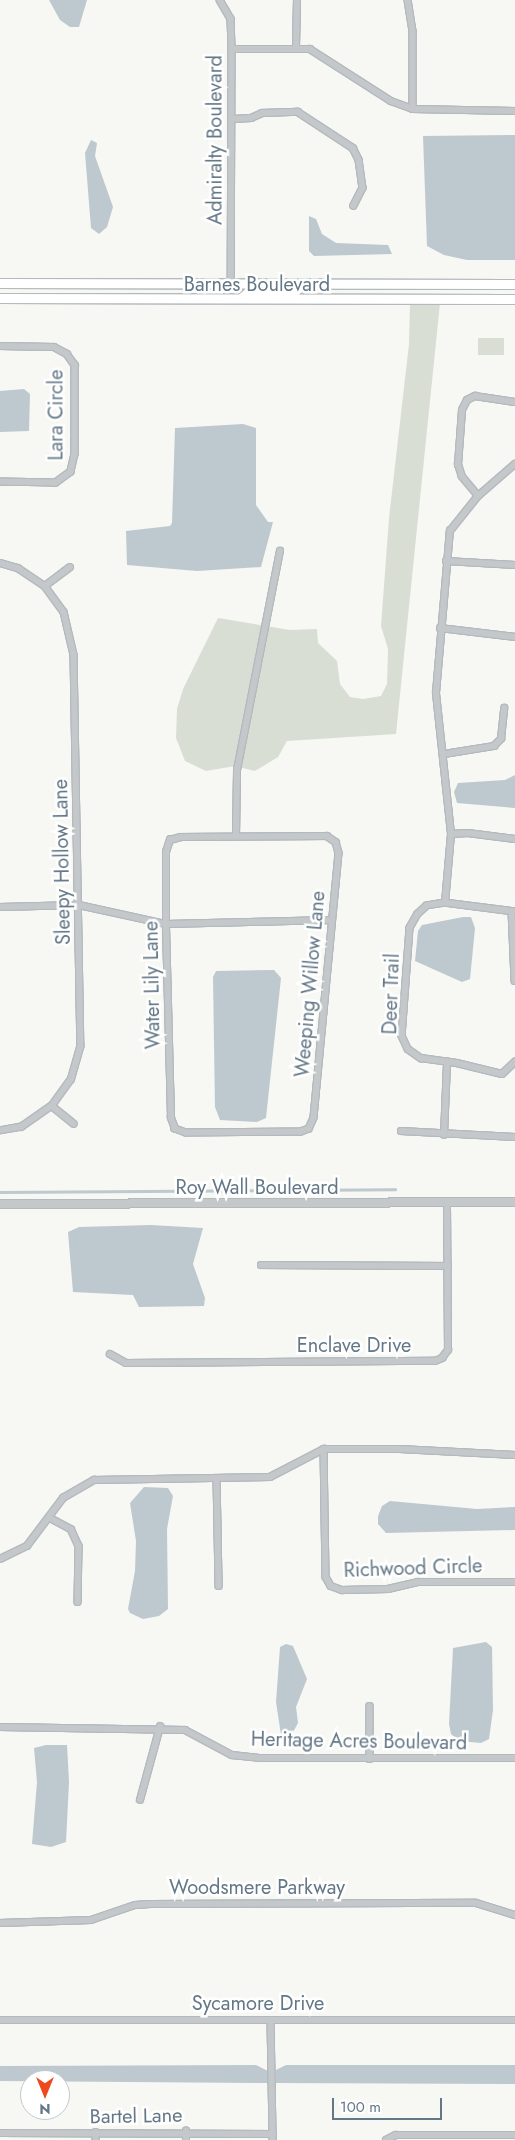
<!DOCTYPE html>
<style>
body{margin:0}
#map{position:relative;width:515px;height:2140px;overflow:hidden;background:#f7f7f3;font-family:Jost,sans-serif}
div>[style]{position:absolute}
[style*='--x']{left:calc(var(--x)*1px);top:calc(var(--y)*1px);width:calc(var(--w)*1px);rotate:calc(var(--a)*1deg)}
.green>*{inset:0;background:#d8ded4}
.water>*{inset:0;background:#bdc9ce}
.stream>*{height:2.5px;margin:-1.25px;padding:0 1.25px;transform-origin:1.25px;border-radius:1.25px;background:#bdc9ce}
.roads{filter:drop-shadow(1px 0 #b3babe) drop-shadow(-1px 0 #b3babe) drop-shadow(0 1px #b3babe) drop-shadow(0 -1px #b3babe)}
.minor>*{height:5.5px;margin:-2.75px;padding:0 2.75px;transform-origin:2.75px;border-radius:2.75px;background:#c4c8cb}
.tertiary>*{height:8px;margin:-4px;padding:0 4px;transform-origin:4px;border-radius:4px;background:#c4c8cb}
.secondary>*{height:9px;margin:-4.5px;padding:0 4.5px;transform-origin:4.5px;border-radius:4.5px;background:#fff}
span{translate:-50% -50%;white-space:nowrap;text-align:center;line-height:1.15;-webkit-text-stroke:5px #fff;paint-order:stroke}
.street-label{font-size:20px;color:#637786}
.north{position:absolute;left:20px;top:2070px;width:50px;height:50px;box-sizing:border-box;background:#fff;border:1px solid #c1c9cf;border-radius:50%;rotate:180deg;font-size:14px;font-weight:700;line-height:20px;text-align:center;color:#637786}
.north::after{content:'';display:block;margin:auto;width:18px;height:22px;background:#ee491c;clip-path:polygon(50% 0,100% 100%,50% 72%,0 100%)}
.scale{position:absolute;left:332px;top:2098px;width:110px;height:22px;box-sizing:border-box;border:2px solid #637786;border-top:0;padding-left:6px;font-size:15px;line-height:18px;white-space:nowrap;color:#637786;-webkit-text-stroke:4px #fff;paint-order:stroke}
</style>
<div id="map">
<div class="green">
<div style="clip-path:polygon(410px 303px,440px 303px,396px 734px,287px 741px,278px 757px,255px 771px,235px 766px,206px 771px,185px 761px,176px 738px,177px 709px,183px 689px,218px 618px,290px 630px,317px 629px,318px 643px,337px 661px,340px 684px,350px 697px,363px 699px,381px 696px,387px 684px,388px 649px,381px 626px,389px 518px,409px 344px)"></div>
<div style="clip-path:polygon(478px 338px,504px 338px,504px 355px,478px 355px)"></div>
</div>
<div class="water">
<div style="clip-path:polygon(49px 0,87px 0,79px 27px,70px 27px,60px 20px)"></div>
<div style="clip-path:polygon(515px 135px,515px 260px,467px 260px,444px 255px,427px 246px,423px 136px)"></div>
<div style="clip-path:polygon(91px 140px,97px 143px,95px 156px,113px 207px,107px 227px,99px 234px,91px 228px,85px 153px)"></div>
<div style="clip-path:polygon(309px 216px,316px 219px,322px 234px,336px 243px,388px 245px,392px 254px,314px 256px,309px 251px)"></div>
<div style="clip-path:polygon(24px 389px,30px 394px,29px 431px,0 432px,0 391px)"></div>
<div style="clip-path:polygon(243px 424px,256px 428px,256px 505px,268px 522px,273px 522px,261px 567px,197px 571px,127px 565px,126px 531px,170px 526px,172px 523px,175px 428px)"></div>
<div style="clip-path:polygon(515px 775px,515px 808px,457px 803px,454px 792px,458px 783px,505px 780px)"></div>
<div style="clip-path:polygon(463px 917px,471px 917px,475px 928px,470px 979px,462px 982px,415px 961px,418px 931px,422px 925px)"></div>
<div style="clip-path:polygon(274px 970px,281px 978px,266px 1118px,257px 1122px,220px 1120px,215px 1107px,213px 977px,216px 971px)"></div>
<div style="clip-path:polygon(151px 1225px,203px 1228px,193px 1264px,205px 1298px,204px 1306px,139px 1307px,133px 1295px,73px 1292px,68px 1232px,79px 1227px)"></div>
<div style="clip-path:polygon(144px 1487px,168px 1488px,173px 1496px,167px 1529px,168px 1609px,159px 1616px,143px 1619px,130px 1613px,128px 1609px,135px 1571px,136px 1541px,130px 1503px)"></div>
<div style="clip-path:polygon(390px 1501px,477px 1509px,515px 1507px,515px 1530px,386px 1533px,378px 1524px,378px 1516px,382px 1506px)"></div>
<div style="clip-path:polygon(486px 1642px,492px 1647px,493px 1710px,489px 1739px,481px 1743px,459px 1741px,451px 1734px,449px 1724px,453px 1648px)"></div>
<div style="clip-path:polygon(286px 1644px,293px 1646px,307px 1679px,296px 1707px,298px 1723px,292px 1734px,284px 1736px,281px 1735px,276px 1702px,280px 1647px)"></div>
<div style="clip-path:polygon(46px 1745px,67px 1745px,69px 1782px,66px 1842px,51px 1847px,32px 1844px,37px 1782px,34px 1748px)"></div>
<div style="clip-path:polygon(256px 2065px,268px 2071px,268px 2083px,0 2081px,0 2066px)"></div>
<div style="clip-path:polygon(286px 2065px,515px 2065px,515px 2084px,276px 2083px,276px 2070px)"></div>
</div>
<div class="stream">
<div style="--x:0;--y:1192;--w:395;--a:-0.4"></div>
</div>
<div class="roads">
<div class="minor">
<div style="--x:220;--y:0;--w:22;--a:60"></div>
<div style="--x:231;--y:19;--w:30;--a:88"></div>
<div style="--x:232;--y:49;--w:235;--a:90.2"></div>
<div style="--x:408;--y:0;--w:31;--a:81"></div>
<div style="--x:413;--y:31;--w:78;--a:90"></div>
<div style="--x:296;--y:47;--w:47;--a:-88.8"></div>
<div style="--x:232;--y:49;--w:78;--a:0"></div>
<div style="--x:310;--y:49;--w:96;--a:32.7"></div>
<div style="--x:391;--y:101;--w:23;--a:20"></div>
<div style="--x:413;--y:109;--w:102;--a:1.1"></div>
<div style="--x:233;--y:119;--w:18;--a:-3"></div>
<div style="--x:251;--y:118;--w:12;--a:-24"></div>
<div style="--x:262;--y:113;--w:36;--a:-2"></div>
<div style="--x:298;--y:112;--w:66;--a:33.2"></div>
<div style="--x:353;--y:148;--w:13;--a:63"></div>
<div style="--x:359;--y:160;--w:28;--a:82"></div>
<div style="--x:363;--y:188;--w:20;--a:117"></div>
<div style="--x:0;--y:346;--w:54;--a:1.1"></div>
<div style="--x:54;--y:347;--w:15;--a:28"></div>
<div style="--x:67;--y:354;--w:14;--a:54"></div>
<div style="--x:75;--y:365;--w:89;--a:90"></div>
<div style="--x:75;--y:454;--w:18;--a:103"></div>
<div style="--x:71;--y:472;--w:19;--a:144"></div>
<div style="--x:56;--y:483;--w:56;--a:-179"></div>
<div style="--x:478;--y:496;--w:25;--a:-130"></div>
<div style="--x:462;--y:477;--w:13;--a:-108"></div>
<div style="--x:458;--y:465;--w:55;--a:-85.8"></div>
<div style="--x:462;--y:410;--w:11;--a:-63"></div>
<div style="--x:467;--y:400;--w:9;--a:-27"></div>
<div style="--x:475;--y:396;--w:40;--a:8.5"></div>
<div style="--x:446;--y:561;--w:69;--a:3.3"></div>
<div style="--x:0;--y:563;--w:19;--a:16"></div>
<div style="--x:18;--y:568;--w:32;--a:34"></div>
<div style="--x:45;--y:586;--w:32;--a:54"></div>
<div style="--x:64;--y:612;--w:44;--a:76.9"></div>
<div style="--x:74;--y:655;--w:391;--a:89"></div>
<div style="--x:81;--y:1046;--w:35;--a:106"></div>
<div style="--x:71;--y:1080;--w:32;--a:126"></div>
<div style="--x:52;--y:1106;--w:37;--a:145"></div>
<div style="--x:22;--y:1127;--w:22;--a:170"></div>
<div style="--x:45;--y:586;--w:31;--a:-37"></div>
<div style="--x:440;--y:628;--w:76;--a:6.8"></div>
<div style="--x:444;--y:754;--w:51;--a:-9.1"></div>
<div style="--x:494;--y:746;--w:10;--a:-45"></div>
<div style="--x:501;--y:739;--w:31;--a:-84"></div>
<div style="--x:451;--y:834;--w:17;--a:-3"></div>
<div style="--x:468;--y:833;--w:47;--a:7.3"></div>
<div style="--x:236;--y:836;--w:66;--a:-89.1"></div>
<div style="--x:237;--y:770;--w:223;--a:-78.9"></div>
<div style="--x:327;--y:836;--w:11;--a:34"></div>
<div style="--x:336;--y:842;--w:11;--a:75"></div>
<div style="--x:339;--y:853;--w:266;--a:95.4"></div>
<div style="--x:314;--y:1118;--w:12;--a:114"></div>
<div style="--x:309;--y:1129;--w:9;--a:159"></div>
<div style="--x:301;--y:1132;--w:115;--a:179.5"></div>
<div style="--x:186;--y:1133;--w:12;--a:-160"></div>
<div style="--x:175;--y:1129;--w:12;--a:-110"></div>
<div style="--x:171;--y:1118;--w:194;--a:-91.5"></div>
<div style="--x:166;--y:924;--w:72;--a:-90"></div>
<div style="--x:166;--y:852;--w:13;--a:-72"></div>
<div style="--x:170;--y:840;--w:11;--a:-15"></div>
<div style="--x:181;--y:837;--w:146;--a:-0.4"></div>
<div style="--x:445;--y:903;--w:69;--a:-85"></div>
<div style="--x:451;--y:834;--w:142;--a:-96.1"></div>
<div style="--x:436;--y:693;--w:163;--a:-85.1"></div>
<div style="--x:450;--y:531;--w:45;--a:-51.3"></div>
<div style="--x:478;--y:496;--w:49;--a:-40.9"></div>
<div style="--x:0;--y:907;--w:79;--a:-1.5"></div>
<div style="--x:79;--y:905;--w:89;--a:12.3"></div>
<div style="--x:166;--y:924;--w:166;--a:-1.4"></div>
<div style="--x:512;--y:911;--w:70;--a:87.5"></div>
<div style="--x:515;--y:912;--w:71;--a:-172.7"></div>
<div style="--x:445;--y:903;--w:18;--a:171"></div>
<div style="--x:427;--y:906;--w:12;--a:138"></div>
<div style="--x:418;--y:914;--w:16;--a:120"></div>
<div style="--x:410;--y:928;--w:108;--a:94.2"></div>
<div style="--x:402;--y:1036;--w:14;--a:65"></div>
<div style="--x:408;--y:1049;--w:16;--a:35"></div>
<div style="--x:421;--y:1058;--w:36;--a:8"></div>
<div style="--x:457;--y:1063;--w:46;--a:13.7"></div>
<div style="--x:502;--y:1074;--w:18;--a:-43"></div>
<div style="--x:52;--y:1106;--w:28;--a:39"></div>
<div style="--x:401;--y:1131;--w:114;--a:3"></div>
<div style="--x:444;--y:1135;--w:73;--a:-87.6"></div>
<div style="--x:261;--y:1265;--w:187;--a:0.3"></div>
<div style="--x:110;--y:1354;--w:18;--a:29"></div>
<div style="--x:126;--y:1363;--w:309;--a:-0.4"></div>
<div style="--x:435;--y:1361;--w:8;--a:-23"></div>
<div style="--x:442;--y:1358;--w:10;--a:-53"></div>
<div style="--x:448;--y:1350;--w:148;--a:-90.4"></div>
<div style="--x:324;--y:1449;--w:128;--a:89.1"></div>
<div style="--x:326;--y:1577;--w:10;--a:61"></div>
<div style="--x:331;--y:1586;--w:12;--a:20"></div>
<div style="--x:342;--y:1590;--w:46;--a:-1.2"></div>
<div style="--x:388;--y:1589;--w:31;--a:-13"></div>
<div style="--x:418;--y:1582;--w:97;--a:0"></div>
<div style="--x:217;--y:1478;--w:108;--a:88.9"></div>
<div style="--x:50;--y:1518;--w:24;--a:28"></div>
<div style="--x:71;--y:1529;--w:19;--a:65"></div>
<div style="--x:79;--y:1546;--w:56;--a:91"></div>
<div style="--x:0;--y:1559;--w:30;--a:-26"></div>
<div style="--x:27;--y:1546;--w:60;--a:-53.1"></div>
<div style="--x:63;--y:1498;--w:36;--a:-30"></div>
<div style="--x:94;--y:1480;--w:176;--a:-1"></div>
<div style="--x:270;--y:1477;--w:61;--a:-27.4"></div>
<div style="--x:324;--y:1449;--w:76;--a:0"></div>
<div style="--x:400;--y:1449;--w:115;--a:3"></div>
<div style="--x:370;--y:1706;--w:53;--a:90"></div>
<div style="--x:0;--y:1727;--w:185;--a:0.9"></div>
<div style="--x:185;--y:1730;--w:53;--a:28"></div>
<div style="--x:232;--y:1755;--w:27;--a:6"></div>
<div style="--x:259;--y:1758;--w:256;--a:0"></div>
<div style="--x:140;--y:1800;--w:76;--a:-74.7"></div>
<div style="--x:0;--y:1923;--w:91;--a:-1.9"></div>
<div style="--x:91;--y:1920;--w:46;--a:-18.8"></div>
<div style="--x:135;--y:1905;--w:15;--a:-4"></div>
<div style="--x:150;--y:1904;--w:326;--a:-0.2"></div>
<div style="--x:476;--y:1903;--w:41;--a:17.1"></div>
<div style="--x:0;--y:2020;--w:515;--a:0"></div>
<div style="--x:271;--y:2020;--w:120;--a:89"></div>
<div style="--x:96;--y:2132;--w:8;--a:90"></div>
<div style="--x:0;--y:2133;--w:273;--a:0.2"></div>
<div style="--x:186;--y:2140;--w:9;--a:-90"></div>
<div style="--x:386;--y:2140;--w:11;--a:-27"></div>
<div style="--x:396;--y:2135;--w:119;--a:0"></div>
</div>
<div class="tertiary">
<div style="--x:0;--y:1204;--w:515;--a:-0.22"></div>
</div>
<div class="secondary">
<div style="--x:0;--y:283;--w:515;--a:0.11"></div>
<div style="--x:0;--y:298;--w:515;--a:0.11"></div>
<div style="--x:241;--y:298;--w:9;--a:-41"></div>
<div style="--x:248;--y:292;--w:46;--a:-2.5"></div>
<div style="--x:294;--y:290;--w:12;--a:-20"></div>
</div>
</div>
<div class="street-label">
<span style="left:215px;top:140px;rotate:-90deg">Admiralty Boulevard</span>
<span style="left:257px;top:284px">Barnes Boulevard</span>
<span style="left:56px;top:415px;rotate:-90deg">Lara Circle</span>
<span style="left:62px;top:862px;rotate:-91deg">Sleepy Hollow Lane</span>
<span style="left:310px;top:984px;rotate:-85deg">Weeping Willow Lane</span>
<span style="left:152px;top:985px;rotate:-91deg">Water Lily Lane</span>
<span style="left:391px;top:994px;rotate:-88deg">Deer Trail</span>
<span style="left:257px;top:1187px">Roy Wall Boulevard</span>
<span style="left:354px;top:1345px">Enclave Drive</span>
<span style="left:413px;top:1568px;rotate:-2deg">Richwood Circle</span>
<span style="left:359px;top:1741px;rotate:1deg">Heritage Acres Boulevard</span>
<span style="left:257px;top:1887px">Woodsmere Parkway</span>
<span style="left:258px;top:2003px">Sycamore Drive</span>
<span style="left:136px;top:2116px;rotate:-1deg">Bartel Lane</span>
</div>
<div class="north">N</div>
<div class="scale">100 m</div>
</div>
